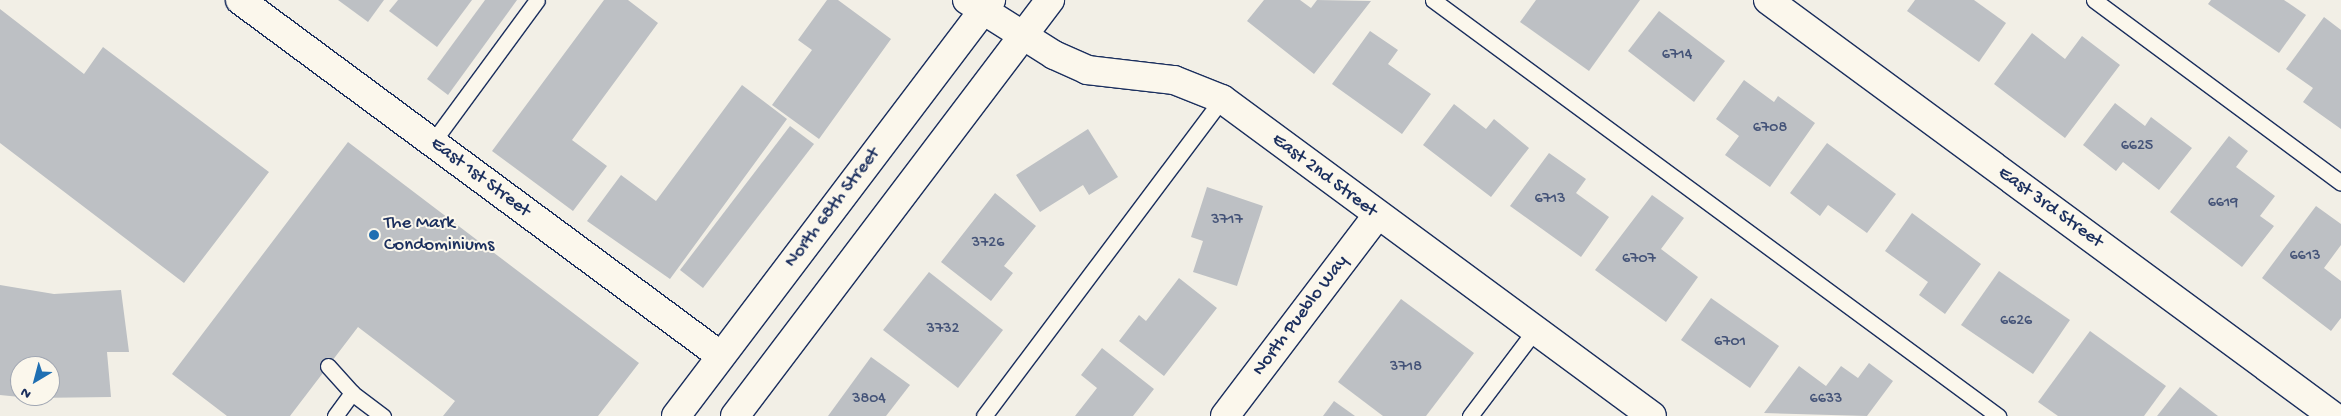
<!DOCTYPE html>
<style>
body{margin:0}
#map{position:relative;width:2341px;height:416px;overflow:hidden;background:#f2efe6;font-family:"Gochi Hand",sans-serif}
div>[style]{position:absolute}
[style*='--x']{left:calc(var(--x)*1px);top:calc(var(--y)*1px);width:calc(var(--w)*1px);rotate:calc(var(--a)*1deg)}
.building>*{inset:0;background:#bdc0c4}
.roads{filter:drop-shadow(1px 0 #1b2f5e) drop-shadow(-1px 0 #1b2f5e) drop-shadow(0 1px #1b2f5e) drop-shadow(0 -1px #1b2f5e)}
.lane>*{height:15px;margin:-7.5px;padding:0 7.5px;transform-origin:7.5px;border-radius:7.5px;background:#fbf7ec}
.street>*{height:28px;margin:-14px;padding:0 14px;transform-origin:14px;border-radius:14px;background:#fbf7ec}
.secondary>*{height:28px;margin:-14px;padding:0 14px;transform-origin:14px;border-radius:14px;background:#fbf7ec}
.dots>*{width:14px;height:14px;translate:-50% -50%;box-sizing:border-box;border:2px solid #fbf7ec;border-radius:50%}
span{translate:-50% -50%;white-space:nowrap;text-align:center;line-height:1.15;-webkit-text-stroke:4px #fbf7ec;paint-order:stroke}
.number-label{font-size:16px;color:#445378}
.number-label span{-webkit-text-stroke-width:0}
.street-label{font-size:19px;color:#1b2f5e}
.poi-label{font-size:19px;color:#1b2f5e}
.left{translate:0 -50%;text-align:left}
.north{position:absolute;left:10px;top:356px;width:50px;height:50px;box-sizing:border-box;background:#fbf7ec;border:1px solid #a1a7b3;border-radius:50%;rotate:217deg;font-size:14px;font-weight:700;line-height:20px;text-align:center;color:#1b2f5e}
.north::after{content:'';display:block;margin:auto;width:18px;height:22px;background:#1f6fb2;clip-path:polygon(50% 0,100% 100%,50% 72%,0 100%)}
</style>
<div id="map">
<div class="building">
<div style="clip-path:polygon(338px 0,384px 0,368px 22px)"></div>
<div style="clip-path:polygon(398px 0,472px 0,437px 47px,389px 11px)"></div>
<div style="clip-path:polygon(485px 0,517px 0,448px 95px,427px 79px)"></div>
<div style="clip-path:polygon(604px 0,628px 0,658px 23px,572px 140px,607px 166px,573px 211px,492px 151px)"></div>
<div style="clip-path:polygon(827px 0,838px 0,891px 39px,819px 139px,772px 105px,812px 50px,798px 40px)"></div>
<div style="clip-path:polygon(1264px 0,1300px 0,1311px 8px,1317px 0,1371px 1px,1314px 74px,1247px 21px)"></div>
<div style="clip-path:polygon(1536px 0,1640px 0,1589px 71px,1520px 22px)"></div>
<div style="clip-path:polygon(1915px 0,1974px 0,2006px 23px,1979px 62px,1907px 11px)"></div>
<div style="clip-path:polygon(2211px 0,2284px 0,2306px 15px,2279px 53px,2208px 4px)"></div>
<div style="clip-path:polygon(0 9px,84px 74px,103px 47px,269px 172px,184px 283px,0 143px)"></div>
<div style="clip-path:polygon(1659px 11px,1725px 61px,1694px 102px,1628px 51px)"></div>
<div style="clip-path:polygon(2324px 17px,2341px 30px,2341px 129px,2303px 102px,2313px 88px,2286px 69px)"></div>
<div style="clip-path:polygon(1370px 31px,1398px 50px,1388px 64px,1431px 94px,1402px 134px,1332px 84px)"></div>
<div style="clip-path:polygon(2032px 33px,2065px 59px,2082px 36px,2120px 65px,2065px 138px,1994px 84px)"></div>
<div style="clip-path:polygon(1744px 80px,1774px 102px,1778px 96px,1815px 123px,1770px 187px,1725px 155px,1739px 136px,1716px 119px)"></div>
<div style="clip-path:polygon(742px 85px,787px 119px,670px 279px,587px 221px,621px 175px,656px 201px)"></div>
<div style="clip-path:polygon(2115px 103px,2145px 126px,2151px 117px,2192px 148px,2159px 190px,2123px 162px,2116px 171px,2083px 145px)"></div>
<div style="clip-path:polygon(1454px 104px,1486px 129px,1494px 119px,1529px 148px,1491px 197px,1423px 145px)"></div>
<div style="clip-path:polygon(790px 126px,814px 144px,703px 288px,680px 270px)"></div>
<div style="clip-path:polygon(1088px 129px,1118px 177px,1089px 195px,1083px 185px,1040px 212px,1016px 175px)"></div>
<div style="clip-path:polygon(2229px 136px,2248px 151px,2236px 167px,2275px 196px,2260px 216px,2274px 226px,2242px 267px,2170px 212px)"></div>
<div style="clip-path:polygon(348px 142px,639px 363px,598px 416px,443px 416px,455px 401px,358px 327px,290px 416px,227px 416px,172px 374px)"></div>
<div style="clip-path:polygon(1827px 143px,1896px 194px,1867px 233px,1828px 205px,1820px 216px,1790px 193px)"></div>
<div style="clip-path:polygon(1549px 153px,1586px 179px,1576px 193px,1609px 217px,1581px 257px,1510px 206px)"></div>
<div style="clip-path:polygon(1207px 187px,1263px 206px,1237px 286px,1193px 272px,1203px 241px,1191px 237px)"></div>
<div style="clip-path:polygon(995px 193px,1036px 226px,1004px 266px,1013px 273px,991px 301px,941px 262px)"></div>
<div style="clip-path:polygon(1652px 195px,1684px 218px,1661px 249px,1698px 277px,1666px 322px,1595px 270px)"></div>
<div style="clip-path:polygon(2316px 206px,2341px 224px,2341px 245px,2324px 268px,2341px 281px,2341px 318px,2331px 331px,2262px 278px)"></div>
<div style="clip-path:polygon(1912px 213px,1981px 264px,1945px 314px,1919px 295px,1928px 282px,1885px 251px)"></div>
<div style="clip-path:polygon(1999px 271px,2070px 320px,2033px 374px,1961px 325px)"></div>
<div style="clip-path:polygon(929px 272px,1003px 330px,958px 388px,883px 330px)"></div>
<div style="clip-path:polygon(1179px 278px,1217px 308px,1164px 376px,1119px 341px,1139px 315px,1146px 321px)"></div>
<div style="clip-path:polygon(0 285px,54px 294px,121px 290px,129px 352px,107px 352px,111px 397px,33px 398px,50px 396px,50px 366px,20px 366px,20px 397px,0 395px)"></div>
<div style="clip-path:polygon(1711px 298px,1779px 346px,1750px 388px,1681px 340px)"></div>
<div style="clip-path:polygon(1401px 299px,1474px 353px,1426px 416px,1383px 416px,1338px 382px)"></div>
<div style="clip-path:polygon(2090px 331px,2166px 386px,2144px 416px,2058px 416px,2038px 402px)"></div>
<div style="clip-path:polygon(1102px 348px,1154px 389px,1133px 416px,1075px 416px,1097px 388px,1081px 375px)"></div>
<div style="clip-path:polygon(871px 357px,910px 385px,886px 416px,828px 416px)"></div>
<div style="clip-path:polygon(1869px 363px,1893px 381px,1867px 416px,1764px 413px,1799px 366px,1826px 386px,1841px 366px,1858px 378px)"></div>
<div style="clip-path:polygon(2180px 387px,2218px 416px,2157px 416px)"></div>
<div style="clip-path:polygon(1334px 401px,1355px 416px,1323px 416px)"></div>
</div>
<div class="roads">
<div class="lane">
<div style="--x:1433;--y:0;--w:702;--a:36.36"></div>
<div style="--x:2094;--y:0;--w:307;--a:36.5"></div>
<div style="--x:432;--y:143;--w:177;--a:-53.7"></div>
<div style="--x:328;--y:366;--w:36;--a:48"></div>
<div style="--x:335;--y:416;--w:29;--a:-54"></div>
<div style="--x:352;--y:393;--w:39;--a:37"></div>
<div style="--x:984;--y:416;--w:396;--a:-53.1"></div>
<div style="--x:1470;--y:416;--w:108;--a:-52.9"></div>
</div>
<div class="street">
<div style="--x:240;--y:0;--w:598;--a:36.51"></div>
<div style="--x:967;--y:0;--w:103;--a:32.3"></div>
<div style="--x:1054;--y:55;--w:36;--a:24"></div>
<div style="--x:1087;--y:70;--w:88;--a:6.6"></div>
<div style="--x:1174;--y:80;--w:52;--a:21.6"></div>
<div style="--x:1222;--y:99;--w:534;--a:36.4"></div>
<div style="--x:1768;--y:0;--w:702;--a:36.36"></div>
<div style="--x:1225;--y:416;--w:251;--a:-52.8"></div>
</div>
<div class="secondary">
<div style="--x:676;--y:416;--w:522;--a:-52.87"></div>
<div style="--x:735;--y:416;--w:522;--a:-52.87"></div>
</div>
</div>
<div class="dots">
<div style="left:374px;top:235px;background:#1f6fb2"></div>
</div>
<div class="number-label">
<span style="left:1677px;top:56px">6714</span>
<span style="left:1770px;top:129px">6708</span>
<span style="left:2137px;top:147px">6625</span>
<span style="left:1550px;top:200px">6713</span>
<span style="left:2223px;top:204px">6619</span>
<span style="left:1227px;top:221px">3717</span>
<span style="left:988px;top:244px">3726</span>
<span style="left:2305px;top:257px">6613</span>
<span style="left:1639px;top:260px">6707</span>
<span style="left:2016px;top:322px">6626</span>
<span style="left:943px;top:330px">3732</span>
<span style="left:1730px;top:343px">6701</span>
<span style="left:1406px;top:368px">3718</span>
<span style="left:869px;top:400px">3804</span>
<span style="left:1826px;top:400px">6633</span>
</div>
<div class="street-label">
<span style="left:1324px;top:176px;rotate:37deg">East 2nd Street</span>
<span style="left:480px;top:178px;rotate:37deg">East 1st Street</span>
<span style="left:833px;top:208px;rotate:-53deg">North 68th Street</span>
<span style="left:2050px;top:208px;rotate:36deg">East 3rd Street</span>
<span style="left:1301px;top:316px;rotate:-53deg">North Pueblo Way</span>
</div>
<div class="poi-label">
<span class="left" style="left:384px;top:235px">The Mark<br>Condominiums</span>
</div>
<div class="north">N</div>
</div>
